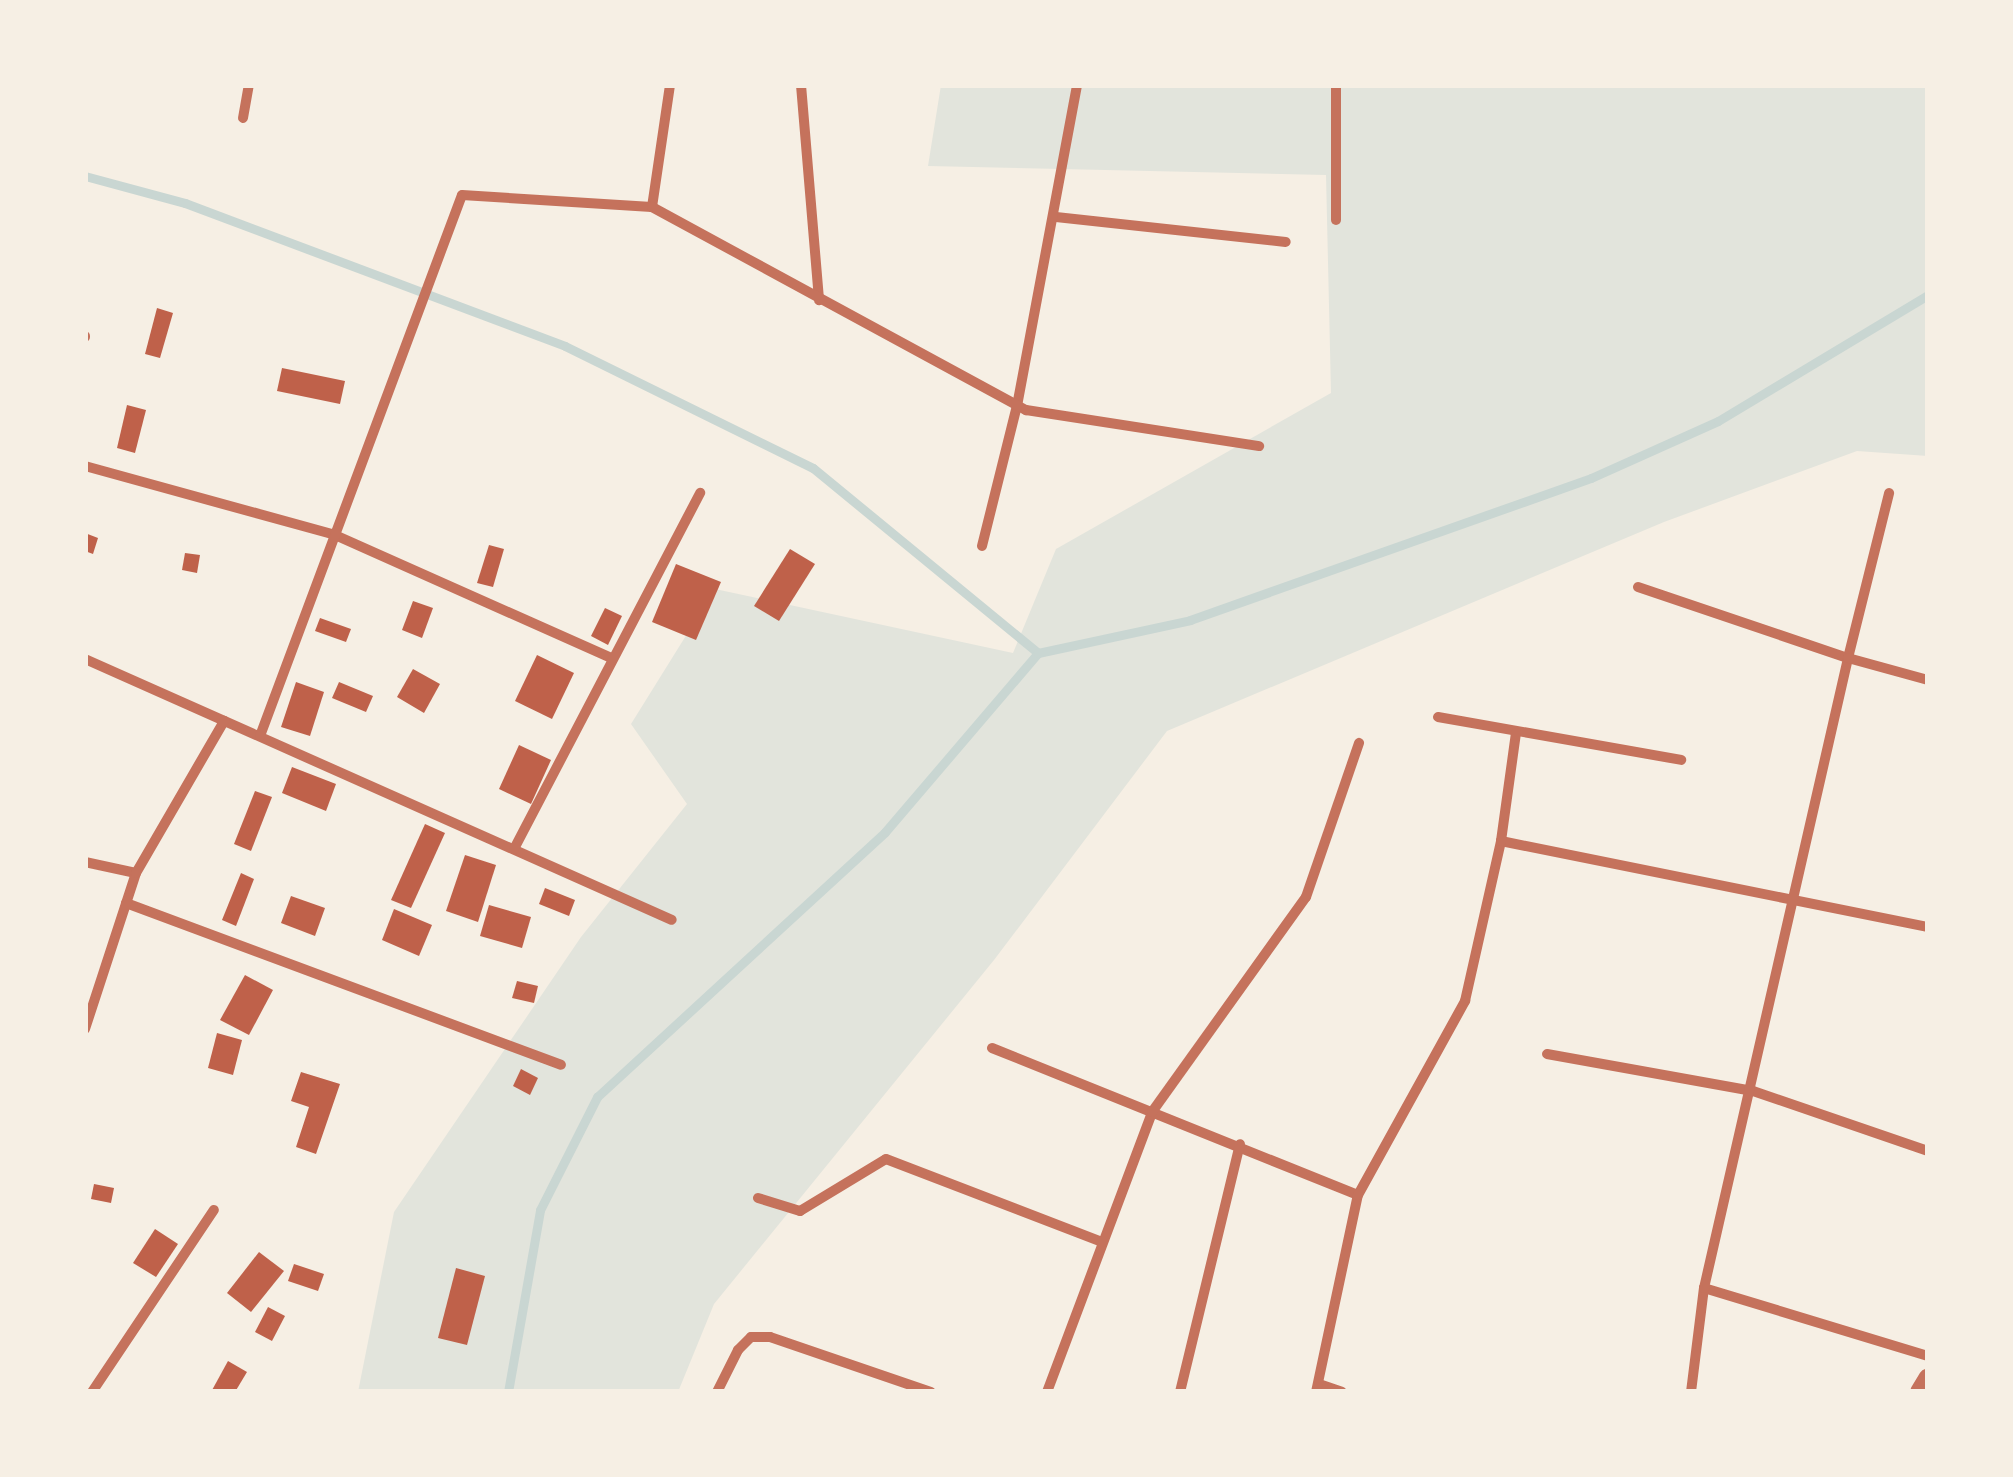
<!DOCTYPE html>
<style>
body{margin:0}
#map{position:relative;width:2013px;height:1477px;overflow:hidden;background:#f6efe4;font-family:Raleway,sans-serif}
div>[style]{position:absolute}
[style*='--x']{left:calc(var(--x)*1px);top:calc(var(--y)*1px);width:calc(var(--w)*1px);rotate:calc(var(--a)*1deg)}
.green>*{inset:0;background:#e2e4dc}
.stream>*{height:9px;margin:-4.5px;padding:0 4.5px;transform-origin:4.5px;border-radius:4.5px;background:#c9d6d2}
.building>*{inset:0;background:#bf614a}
.minor>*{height:10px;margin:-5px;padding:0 5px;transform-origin:5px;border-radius:5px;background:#c5725c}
.tertiary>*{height:18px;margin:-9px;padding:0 9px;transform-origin:9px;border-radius:9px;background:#c5725c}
span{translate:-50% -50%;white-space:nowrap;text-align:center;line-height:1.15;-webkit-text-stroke:8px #f6efe4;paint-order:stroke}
.frame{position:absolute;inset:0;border:88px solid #f6efe4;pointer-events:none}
</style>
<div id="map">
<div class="green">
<div style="clip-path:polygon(941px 85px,1928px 85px,1928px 456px,1857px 451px,1664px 522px,1167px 731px,994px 960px,714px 1304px,678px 1392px,358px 1392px,394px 1212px,581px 937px,687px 804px,631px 724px,715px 589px,1013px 653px,1056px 549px,1331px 393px,1326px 175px,928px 166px)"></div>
</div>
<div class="stream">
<div style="--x:85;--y:176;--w:104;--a:15.1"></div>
<div style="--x:185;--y:203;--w:406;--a:20.6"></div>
<div style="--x:565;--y:346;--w:276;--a:26.2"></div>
<div style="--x:813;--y:468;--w:291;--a:39.4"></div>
<div style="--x:508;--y:1392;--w:185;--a:-80"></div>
<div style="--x:540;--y:1210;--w:127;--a:-63.2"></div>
<div style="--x:597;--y:1097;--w:391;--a:-42.6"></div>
<div style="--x:885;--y:832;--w:235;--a:-49.5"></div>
<div style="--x:1038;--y:653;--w:156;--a:-12.2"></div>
<div style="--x:1190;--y:620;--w:425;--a:-19.5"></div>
<div style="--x:1591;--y:478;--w:139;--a:-24.2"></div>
<div style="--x:1718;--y:421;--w:245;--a:-31"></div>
</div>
<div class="building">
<div style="clip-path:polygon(157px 308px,173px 313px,160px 358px,145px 354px)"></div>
<div style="clip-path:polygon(282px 368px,345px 381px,340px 404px,277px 391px)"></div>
<div style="clip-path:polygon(127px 405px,146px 410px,135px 453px,117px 448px)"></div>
<div style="clip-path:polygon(85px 533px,98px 538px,93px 554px,85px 551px)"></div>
<div style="clip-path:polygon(489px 545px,504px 549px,493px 587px,477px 583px)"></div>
<div style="clip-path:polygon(790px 549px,815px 564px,779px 621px,754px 606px)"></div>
<div style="clip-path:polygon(185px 553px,200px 555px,197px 573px,182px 570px)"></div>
<div style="clip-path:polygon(676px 564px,721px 582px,696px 640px,652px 622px)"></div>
<div style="clip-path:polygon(413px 601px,433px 608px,422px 638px,402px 630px)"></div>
<div style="clip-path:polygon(605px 608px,622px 616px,608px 645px,591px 636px)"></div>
<div style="clip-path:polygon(320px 618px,351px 629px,346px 642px,315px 631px)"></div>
<div style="clip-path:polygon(537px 655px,574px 673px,552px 719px,515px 701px)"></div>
<div style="clip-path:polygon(413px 669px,440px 684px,424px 713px,397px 697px)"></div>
<div style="clip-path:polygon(296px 682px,324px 692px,310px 736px,281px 727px)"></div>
<div style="clip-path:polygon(339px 682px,373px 696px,366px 712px,332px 698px)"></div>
<div style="clip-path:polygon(519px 745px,551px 760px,531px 804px,499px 789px)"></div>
<div style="clip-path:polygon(292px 767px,336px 784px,326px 811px,282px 793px)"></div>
<div style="clip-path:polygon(255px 791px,272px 797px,251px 851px,234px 844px)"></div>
<div style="clip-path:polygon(425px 824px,445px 833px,411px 908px,391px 900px)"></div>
<div style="clip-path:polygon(465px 855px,496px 865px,478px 922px,446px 911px)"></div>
<div style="clip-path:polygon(241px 873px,254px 879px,236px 926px,222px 920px)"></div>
<div style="clip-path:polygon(545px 888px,575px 900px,569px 916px,539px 904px)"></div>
<div style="clip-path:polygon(291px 896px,325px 908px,315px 936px,281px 923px)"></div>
<div style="clip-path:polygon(489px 905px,531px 917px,522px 948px,480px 936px)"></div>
<div style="clip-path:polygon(394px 909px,432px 925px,419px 956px,382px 940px)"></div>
<div style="clip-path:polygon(245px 975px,273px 990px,249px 1035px,220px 1020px)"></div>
<div style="clip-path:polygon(517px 981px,538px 986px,534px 1003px,512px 998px)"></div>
<div style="clip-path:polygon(217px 1033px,242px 1040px,233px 1075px,208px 1068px)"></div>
<div style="clip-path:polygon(521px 1069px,538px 1078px,530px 1095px,513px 1086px)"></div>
<div style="clip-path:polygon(301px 1072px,340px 1084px,316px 1154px,296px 1147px,309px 1107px,291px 1101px)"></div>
<div style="clip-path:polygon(94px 1184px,114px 1188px,111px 1203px,91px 1199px)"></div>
<div style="clip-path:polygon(155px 1229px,178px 1244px,156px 1277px,133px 1263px)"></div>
<div style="clip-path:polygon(259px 1252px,284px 1271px,251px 1312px,227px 1293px)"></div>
<div style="clip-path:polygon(294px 1264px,324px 1274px,318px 1291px,288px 1281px)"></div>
<div style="clip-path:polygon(456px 1268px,485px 1276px,467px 1345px,438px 1338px)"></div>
<div style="clip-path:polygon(268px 1307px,285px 1316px,272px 1341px,255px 1332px)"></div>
<div style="clip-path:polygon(228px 1361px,247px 1372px,235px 1392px,211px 1392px)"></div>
</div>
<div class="minor">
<div style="--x:801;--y:85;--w:216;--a:85.2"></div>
<div style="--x:1336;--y:85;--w:135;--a:90"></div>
<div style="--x:243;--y:118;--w:34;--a:-80"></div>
<div style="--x:652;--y:207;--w:123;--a:-81.6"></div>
<div style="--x:1056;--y:217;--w:231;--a:6.2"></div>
<div style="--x:85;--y:337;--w:1;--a:-90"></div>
<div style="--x:85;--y:466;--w:259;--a:15.4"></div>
<div style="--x:335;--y:535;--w:304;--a:24"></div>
<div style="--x:982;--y:546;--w:144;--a:-76"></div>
<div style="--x:1017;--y:406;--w:327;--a:-79.4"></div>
<div style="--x:1638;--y:587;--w:222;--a:18.7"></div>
<div style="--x:1848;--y:658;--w:170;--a:-76"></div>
<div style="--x:85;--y:659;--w:642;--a:23.97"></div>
<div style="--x:1438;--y:717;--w:247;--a:10"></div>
<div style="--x:260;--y:736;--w:577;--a:-69.53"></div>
<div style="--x:462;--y:195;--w:190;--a:3.6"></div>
<div style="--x:652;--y:207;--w:426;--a:28.5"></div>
<div style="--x:1026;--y:410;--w:236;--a:8.8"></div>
<div style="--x:1501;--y:841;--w:436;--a:11.4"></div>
<div style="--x:514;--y:849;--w:402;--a:-62.4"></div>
<div style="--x:85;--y:862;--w:52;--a:12.2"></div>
<div style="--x:126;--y:903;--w:464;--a:20.4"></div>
<div style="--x:85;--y:1029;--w:164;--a:-71.9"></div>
<div style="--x:136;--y:873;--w:176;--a:-59.9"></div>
<div style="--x:992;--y:1048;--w:394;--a:21.9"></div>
<div style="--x:1547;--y:1054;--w:209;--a:10.2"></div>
<div style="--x:1753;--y:1091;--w:185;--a:18.9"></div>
<div style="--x:758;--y:1198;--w:44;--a:17.2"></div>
<div style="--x:800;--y:1211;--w:100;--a:-31.2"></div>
<div style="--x:886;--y:1159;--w:229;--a:21"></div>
<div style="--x:1704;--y:1288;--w:234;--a:16.9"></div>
<div style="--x:1319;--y:1384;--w:24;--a:19"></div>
<div style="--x:92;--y:1392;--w:219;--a:-56.2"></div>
<div style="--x:717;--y:1392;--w:47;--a:-63.4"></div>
<div style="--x:738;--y:1350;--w:18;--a:-45"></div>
<div style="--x:751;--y:1337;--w:19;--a:0"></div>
<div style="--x:770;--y:1337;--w:170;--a:18.9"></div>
<div style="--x:1047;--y:1392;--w:299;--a:-69.4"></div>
<div style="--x:1152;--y:1112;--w:264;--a:-54.4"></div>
<div style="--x:1306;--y:897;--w:163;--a:-71"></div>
<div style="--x:1180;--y:1392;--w:255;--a:-76.4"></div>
<div style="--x:1316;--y:1392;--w:201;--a:-78"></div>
<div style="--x:1358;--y:1195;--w:222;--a:-61.1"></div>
<div style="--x:1465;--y:1001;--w:164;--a:-77.3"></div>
<div style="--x:1501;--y:841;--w:109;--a:-82.1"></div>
<div style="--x:1691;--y:1392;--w:105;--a:-82.9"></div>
<div style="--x:1704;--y:1288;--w:646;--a:-77.12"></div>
<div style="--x:1848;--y:658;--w:83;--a:15.4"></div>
</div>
<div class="tertiary">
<div style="--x:1919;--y:1392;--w:17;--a:-59"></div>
</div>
<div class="frame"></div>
</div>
